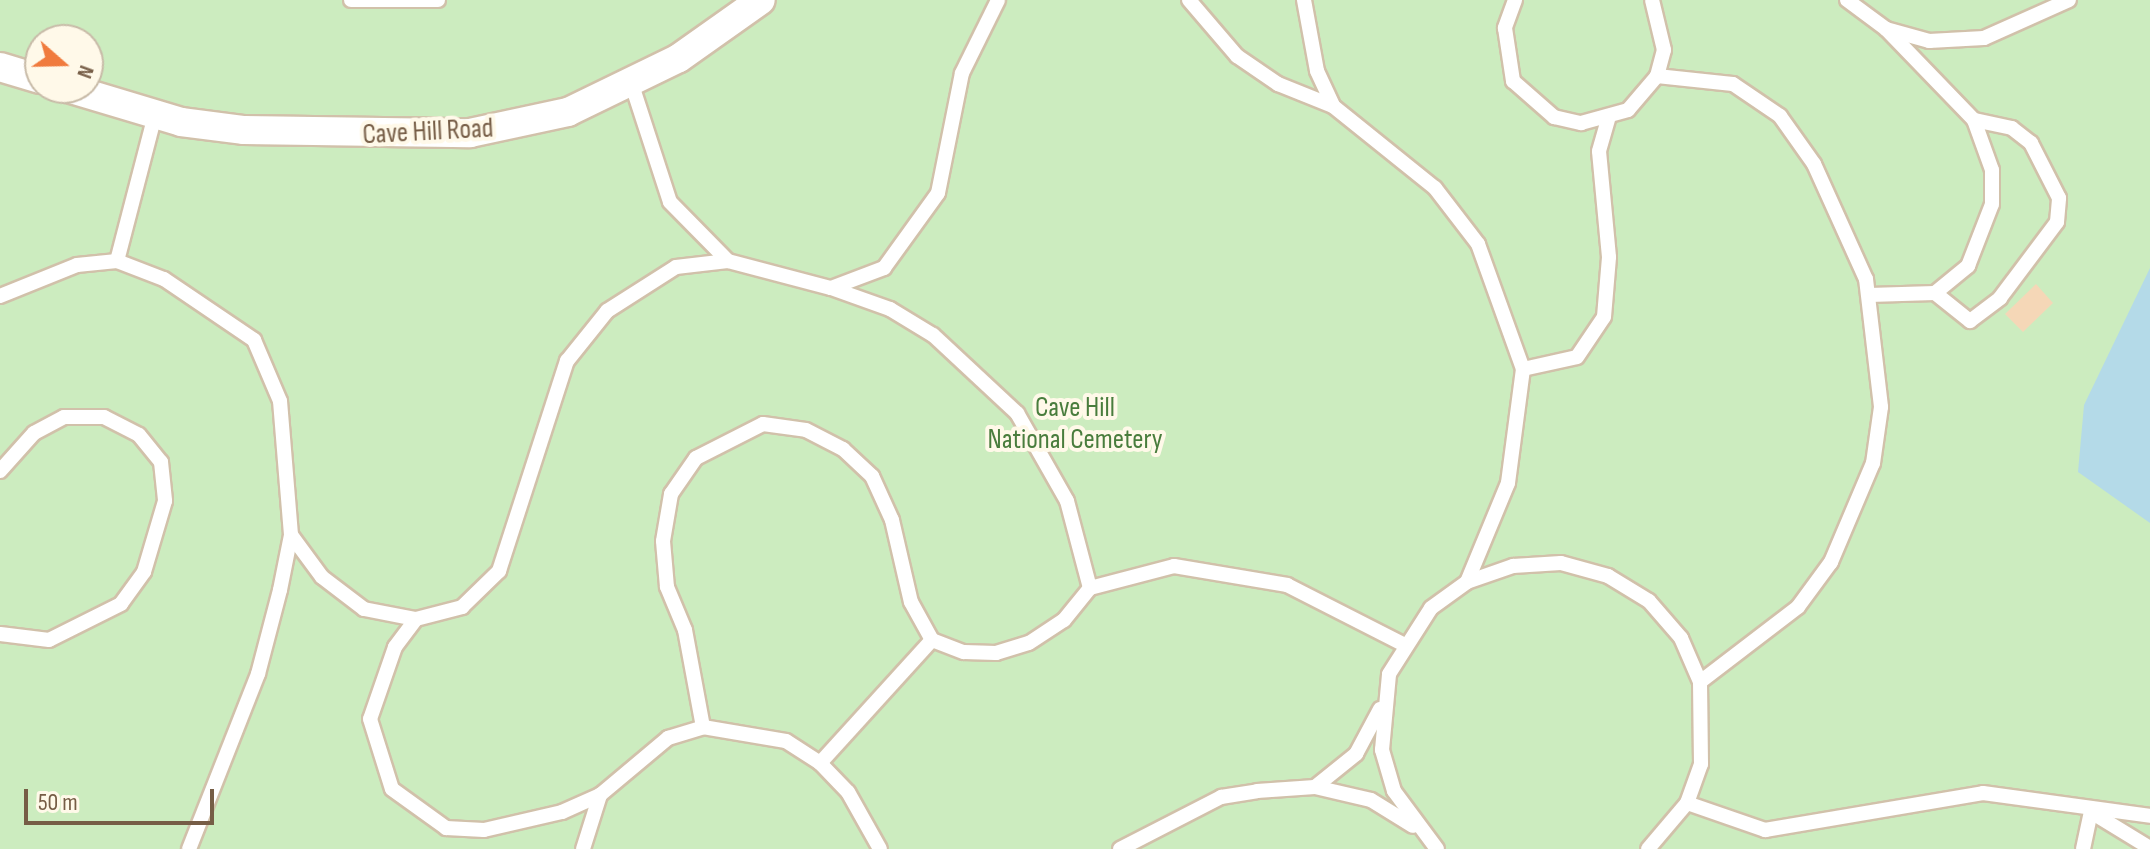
<!DOCTYPE html>
<style>
body{margin:0}
#map{position:relative;width:2150px;height:849px;overflow:hidden;background:#fef6e1;font-family:"Sofia Sans Condensed",sans-serif}
div>[style]{position:absolute}
[style*='--x']{left:calc(var(--x)*1px);top:calc(var(--y)*1px);width:calc(var(--w)*1px);rotate:calc(var(--a)*1deg)}
.green>*{inset:0;background:#ccecbf}
.water>*{inset:0;background:#b4dae8}
.building>*{inset:0;background:#f5d7b7}
.roads{filter:drop-shadow(2px 0 #d1c1aa) drop-shadow(-2px 0 #d1c1aa) drop-shadow(0 2px #d1c1aa) drop-shadow(0 -2px #d1c1aa)}
.service>*{height:14px;margin:-7px;padding:0 7px;transform-origin:7px;border-radius:7px;background:#fff}
.minor>*{height:28px;margin:-14px;padding:0 14px;transform-origin:14px;border-radius:14px;background:#fff}
span{translate:-50% -50%;white-space:nowrap;text-align:center;line-height:1.15;-webkit-text-stroke:8px #fff9e9;paint-order:stroke}
.street-label{font-size:28px;color:#765d46}
.park-label{font-size:28px;color:#497d3d}
.north{position:absolute;left:24px;top:24px;width:80px;height:80px;box-sizing:border-box;background:#fff9e9;border:2px solid #c8bba8;border-radius:50%;rotate:110deg;font-size:22px;font-weight:700;line-height:32px;text-align:center;color:#765d46}
.north::after{content:'';display:block;margin:auto;width:28px;height:36px;background:#f07b3e;clip-path:polygon(50% 0,100% 100%,50% 72%,0 100%)}
.scale{position:absolute;left:24px;top:789px;width:190px;height:36px;box-sizing:border-box;border:4px solid #765d46;border-top:0;padding-left:10px;font-size:24px;line-height:28px;white-space:nowrap;color:#765d46;-webkit-text-stroke:6px #fff9e9;paint-order:stroke}
</style>
<div id="map">
<div class="green">
<div style="clip-path:polygon(evenodd,0 0,2150px 0,2150px 849px,0 849px,0 0,40px 40px,88px 40px,88px 88px,40px 88px,40px 40px)"></div>
</div>
<div class="water">
<div style="clip-path:polygon(2150px 268px,2150px 523px,2078px 472px,2084px 405px)"></div>
</div>
<div class="building">
<div style="clip-path:polygon(2036px 284px,2053px 303px,2023px 332px,2005px 314px)"></div>
</div>
<div class="roads">
<div class="service">
<div style="--x:351;--y:0;--w:87;--a:0"></div>
<div style="--x:1189;--y:0;--w:74;--a:49.4"></div>
<div style="--x:1237;--y:56;--w:50;--a:34.3"></div>
<div style="--x:1278;--y:84;--w:59;--a:21.8"></div>
<div style="--x:1304;--y:0;--w:72;--a:79.6"></div>
<div style="--x:1317;--y:71;--w:38;--a:65"></div>
<div style="--x:1333;--y:106;--w:131;--a:38.8"></div>
<div style="--x:1435;--y:188;--w:71;--a:52.5"></div>
<div style="--x:1478;--y:244;--w:133;--a:70.2"></div>
<div style="--x:1523;--y:369;--w:115;--a:97.5"></div>
<div style="--x:1508;--y:483;--w:107;--a:112.5"></div>
<div style="--x:1515;--y:0;--w:30;--a:110"></div>
<div style="--x:1505;--y:28;--w:54;--a:81.4"></div>
<div style="--x:1513;--y:81;--w:55;--a:41.3"></div>
<div style="--x:1554;--y:117;--w:28;--a:13"></div>
<div style="--x:1581;--y:123;--w:49;--a:-15.5"></div>
<div style="--x:1628;--y:110;--w:45;--a:-49.5"></div>
<div style="--x:1657;--y:76;--w:27;--a:-75"></div>
<div style="--x:1664;--y:50;--w:51;--a:-103.5"></div>
<div style="--x:1847;--y:0;--w:49;--a:36.6"></div>
<div style="--x:1886;--y:29;--w:45;--a:15.6"></div>
<div style="--x:1929;--y:41;--w:55;--a:-3.1"></div>
<div style="--x:1984;--y:38;--w:93;--a:-24.1"></div>
<div style="--x:1657;--y:76;--w:76;--a:6"></div>
<div style="--x:1733;--y:84;--w:57;--a:34.2"></div>
<div style="--x:1780;--y:116;--w:59;--a:54.7"></div>
<div style="--x:1814;--y:164;--w:126;--a:65.7"></div>
<div style="--x:1866;--y:279;--w:129;--a:83.3"></div>
<div style="--x:1881;--y:407;--w:57;--a:98.1"></div>
<div style="--x:1873;--y:463;--w:108;--a:113"></div>
<div style="--x:1831;--y:562;--w:56;--a:126.3"></div>
<div style="--x:1798;--y:607;--w:123;--a:142.6"></div>
<div style="--x:631;--y:82;--w:126;--a:72"></div>
<div style="--x:670;--y:202;--w:83;--a:45.5"></div>
<div style="--x:117;--y:261;--w:151;--a:-75.4"></div>
<div style="--x:831;--y:288;--w:63;--a:19.6"></div>
<div style="--x:890;--y:309;--w:50;--a:31.2"></div>
<div style="--x:933;--y:335;--w:115;--a:42.9"></div>
<div style="--x:1017;--y:413;--w:101;--a:60.4"></div>
<div style="--x:1067;--y:501;--w:90;--a:75.2"></div>
<div style="--x:1935;--y:293;--w:45;--a:38.7"></div>
<div style="--x:1970;--y:321;--w:38;--a:-37"></div>
<div style="--x:2000;--y:298;--w:95;--a:-53.1"></div>
<div style="--x:2057;--y:222;--w:24;--a:-85"></div>
<div style="--x:2059;--y:198;--w:62;--a:-117"></div>
<div style="--x:2031;--y:143;--w:24;--a:-142"></div>
<div style="--x:2012;--y:128;--w:39;--a:-168"></div>
<div style="--x:1869;--y:295;--w:66;--a:-1.7"></div>
<div style="--x:1935;--y:293;--w:43;--a:-39.3"></div>
<div style="--x:1968;--y:266;--w:66;--a:-68.8"></div>
<div style="--x:1992;--y:204;--w:34;--a:-90"></div>
<div style="--x:1992;--y:170;--w:53;--a:-109.8"></div>
<div style="--x:1974;--y:120;--w:127;--a:-134"></div>
<div style="--x:0;--y:296;--w:83;--a:-21.9"></div>
<div style="--x:77;--y:265;--w:40;--a:-5.7"></div>
<div style="--x:117;--y:261;--w:50;--a:21"></div>
<div style="--x:164;--y:279;--w:109;--a:34.1"></div>
<div style="--x:254;--y:340;--w:66;--a:66.9"></div>
<div style="--x:280;--y:401;--w:134;--a:85.3"></div>
<div style="--x:291;--y:535;--w:56;--a:101.3"></div>
<div style="--x:280;--y:590;--w:87;--a:104.7"></div>
<div style="--x:258;--y:674;--w:188;--a:111.5"></div>
<div style="--x:1523;--y:369;--w:55;--a:-12.5"></div>
<div style="--x:1577;--y:357;--w:48;--a:-56"></div>
<div style="--x:1604;--y:317;--w:60;--a:-85.2"></div>
<div style="--x:1609;--y:257;--w:106;--a:-95.4"></div>
<div style="--x:1599;--y:151;--w:33;--a:-74"></div>
<div style="--x:0;--y:471;--w:51;--a:-48.2"></div>
<div style="--x:34;--y:433;--w:34;--a:-28"></div>
<div style="--x:64;--y:417;--w:40;--a:0"></div>
<div style="--x:104;--y:417;--w:39;--a:27"></div>
<div style="--x:139;--y:435;--w:35;--a:51"></div>
<div style="--x:161;--y:462;--w:39;--a:84"></div>
<div style="--x:165;--y:501;--w:74;--a:106.5"></div>
<div style="--x:144;--y:572;--w:39;--a:126"></div>
<div style="--x:121;--y:604;--w:80;--a:153.4"></div>
<div style="--x:49;--y:640;--w:49;--a:-173"></div>
<div style="--x:291;--y:535;--w:52;--a:53.6"></div>
<div style="--x:322;--y:577;--w:53;--a:37.3"></div>
<div style="--x:364;--y:609;--w:53;--a:10.9"></div>
<div style="--x:416;--y:619;--w:48;--a:-14.6"></div>
<div style="--x:462;--y:607;--w:52;--a:-44.2"></div>
<div style="--x:499;--y:571;--w:221;--a:-72.1"></div>
<div style="--x:567;--y:361;--w:64;--a:-51.3"></div>
<div style="--x:607;--y:311;--w:82;--a:-32.5"></div>
<div style="--x:676;--y:267;--w:52;--a:-6.6"></div>
<div style="--x:728;--y:261;--w:106;--a:14.7"></div>
<div style="--x:831;--y:288;--w:57;--a:-20.7"></div>
<div style="--x:884;--y:268;--w:92;--a:-54.2"></div>
<div style="--x:938;--y:193;--w:122;--a:-78.7"></div>
<div style="--x:962;--y:73;--w:81;--a:-63.7"></div>
<div style="--x:416;--y:619;--w:35;--a:127"></div>
<div style="--x:395;--y:647;--w:76;--a:109.1"></div>
<div style="--x:370;--y:719;--w:73;--a:72.6"></div>
<div style="--x:392;--y:789;--w:67;--a:35.8"></div>
<div style="--x:446;--y:828;--w:38;--a:3"></div>
<div style="--x:484;--y:830;--w:80;--a:-13"></div>
<div style="--x:562;--y:812;--w:42;--a:-24.1"></div>
<div style="--x:600;--y:795;--w:89;--a:-40"></div>
<div style="--x:668;--y:738;--w:37;--a:-17"></div>
<div style="--x:703;--y:727;--w:84;--a:9.6"></div>
<div style="--x:786;--y:741;--w:40;--a:32.9"></div>
<div style="--x:820;--y:763;--w:40;--a:46"></div>
<div style="--x:848;--y:792;--w:65;--a:60.7"></div>
<div style="--x:703;--y:727;--w:99;--a:-100.5"></div>
<div style="--x:685;--y:630;--w:47;--a:-112.7"></div>
<div style="--x:667;--y:587;--w:46;--a:-95"></div>
<div style="--x:663;--y:541;--w:48;--a:-80.3"></div>
<div style="--x:671;--y:494;--w:44;--a:-55.2"></div>
<div style="--x:696;--y:458;--w:75;--a:-26.9"></div>
<div style="--x:763;--y:424;--w:43;--a:7.9"></div>
<div style="--x:806;--y:430;--w:42;--a:27.2"></div>
<div style="--x:843;--y:449;--w:40;--a:43"></div>
<div style="--x:872;--y:476;--w:48;--a:65.6"></div>
<div style="--x:892;--y:520;--w:84;--a:77"></div>
<div style="--x:911;--y:602;--w:43;--a:61.1"></div>
<div style="--x:932;--y:640;--w:34;--a:21"></div>
<div style="--x:964;--y:652;--w:32;--a:2"></div>
<div style="--x:996;--y:653;--w:34;--a:-17"></div>
<div style="--x:1029;--y:643;--w:42;--a:-33.3"></div>
<div style="--x:1064;--y:620;--w:41;--a:-50.9"></div>
<div style="--x:1090;--y:588;--w:87;--a:-14.7"></div>
<div style="--x:1174;--y:566;--w:115;--a:9.5"></div>
<div style="--x:1287;--y:585;--w:130;--a:27"></div>
<div style="--x:820;--y:763;--w:166;--a:-47.7"></div>
<div style="--x:1315;--y:787;--w:53;--a:-38.8"></div>
<div style="--x:1356;--y:754;--w:51;--a:-61.9"></div>
<div style="--x:1687;--y:803;--w:83;--a:19.1"></div>
<div style="--x:1765;--y:830;--w:221;--a:-9.6"></div>
<div style="--x:1983;--y:793;--w:169;--a:7.8"></div>
<div style="--x:583;--y:849;--w:57;--a:-72.5"></div>
<div style="--x:1120;--y:849;--w:114;--a:-27.2"></div>
<div style="--x:1221;--y:797;--w:36;--a:-9"></div>
<div style="--x:1257;--y:791;--w:58;--a:-3.9"></div>
<div style="--x:1315;--y:787;--w:57;--a:13.1"></div>
<div style="--x:1371;--y:800;--w:49;--a:31.8"></div>
<div style="--x:1437;--y:849;--w:72;--a:-126.6"></div>
<div style="--x:1394;--y:791;--w:43;--a:-106.3"></div>
<div style="--x:1382;--y:750;--w:76;--a:-84.7"></div>
<div style="--x:1389;--y:674;--w:78;--a:-57.5"></div>
<div style="--x:1431;--y:608;--w:44;--a:-35.8"></div>
<div style="--x:1467;--y:582;--w:49;--a:-19.2"></div>
<div style="--x:1513;--y:566;--w:48;--a:-3.6"></div>
<div style="--x:1561;--y:563;--w:49;--a:15.5"></div>
<div style="--x:1608;--y:576;--w:48;--a:31.4"></div>
<div style="--x:1649;--y:601;--w:49;--a:49.1"></div>
<div style="--x:1681;--y:638;--w:48;--a:66.6"></div>
<div style="--x:1700;--y:682;--w:82;--a:89.3"></div>
<div style="--x:1701;--y:764;--w:41;--a:109.7"></div>
<div style="--x:1687;--y:803;--w:60;--a:130.3"></div>
<div style="--x:2083;--y:849;--w:38;--a:-78"></div>
<div style="--x:2091;--y:812;--w:69;--a:31.4"></div>
</div>
<div class="minor">
<div style="--x:0;--y:67;--w:42;--a:16.7"></div>
<div style="--x:68;--y:88;--w:118;--a:16.7"></div>
<div style="--x:181;--y:122;--w:64;--a:7.2"></div>
<div style="--x:244;--y:130;--w:226;--a:0.8"></div>
<div style="--x:470;--y:133;--w:100;--a:-12.1"></div>
<div style="--x:568;--y:112;--w:123;--a:-25.9"></div>
<div style="--x:679;--y:58;--w:100;--a:-35.3"></div>
</div>
</div>
<div class="street-label">
<span style="left:428px;top:132px;rotate:-3deg">Cave Hill Road</span>
</div>
<div class="park-label">
<span style="left:1075px;top:424px">Cave Hill<br>National Cemetery</span>
</div>
<div class="north">N</div>
<div class="scale">50 m</div>
</div>
